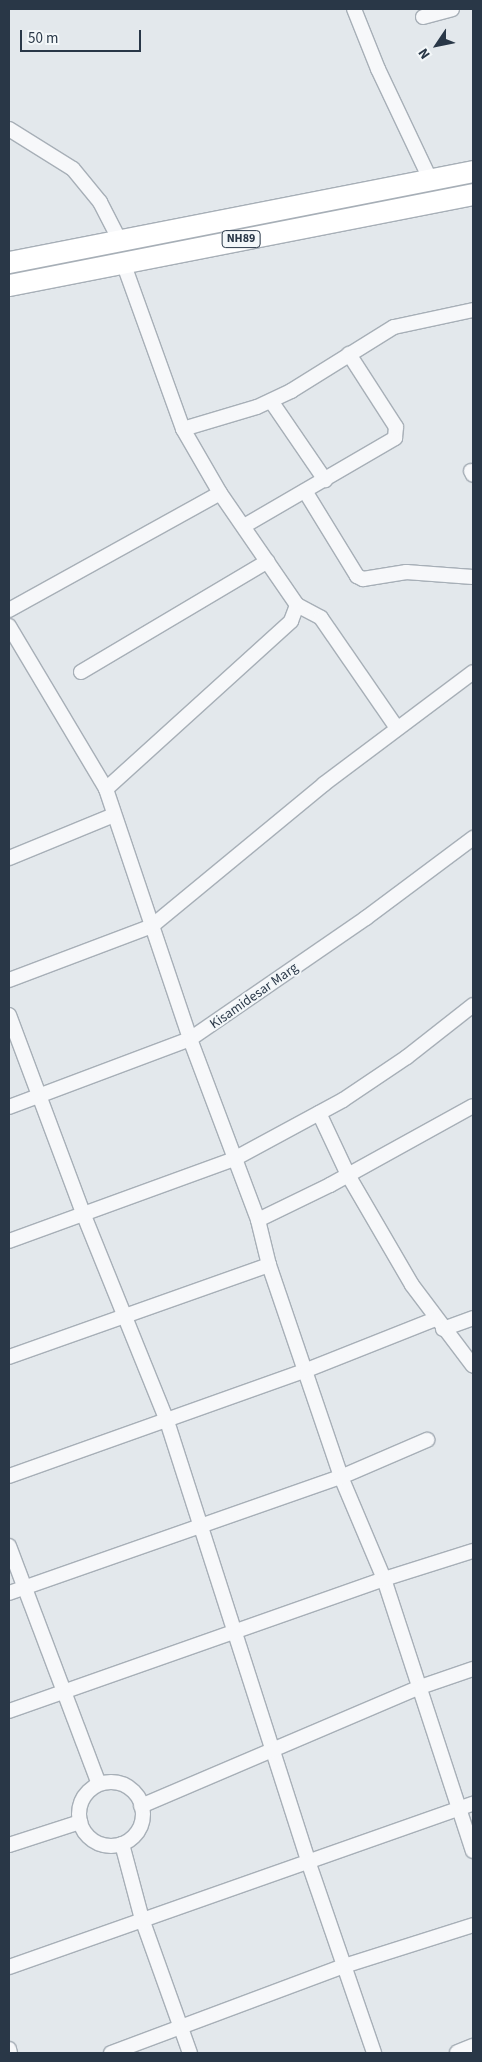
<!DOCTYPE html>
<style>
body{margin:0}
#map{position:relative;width:482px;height:2062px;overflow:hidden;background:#e3e8ec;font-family:"Source Sans 3",sans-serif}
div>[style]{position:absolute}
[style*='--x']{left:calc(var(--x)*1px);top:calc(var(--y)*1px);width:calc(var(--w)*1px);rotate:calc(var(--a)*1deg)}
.roads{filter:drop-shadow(1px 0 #a7afb7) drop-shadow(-1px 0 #a7afb7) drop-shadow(0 1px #a7afb7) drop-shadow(0 -1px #a7afb7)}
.minor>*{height:14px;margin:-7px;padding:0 7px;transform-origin:7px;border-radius:7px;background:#f7f8fa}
.minor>.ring{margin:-7px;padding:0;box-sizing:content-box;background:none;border:14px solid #f7f8fa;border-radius:50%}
.tertiary>*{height:16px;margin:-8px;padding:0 8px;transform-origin:8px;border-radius:8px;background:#f7f8fa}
.primary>*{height:21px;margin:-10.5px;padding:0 10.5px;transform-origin:10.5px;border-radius:10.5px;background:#fff}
span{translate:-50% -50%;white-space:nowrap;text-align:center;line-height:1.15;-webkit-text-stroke:4px #f3f7f9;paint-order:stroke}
.shield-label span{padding:1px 4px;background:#f3f7f9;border:1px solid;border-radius:4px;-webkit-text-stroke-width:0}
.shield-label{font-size:12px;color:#293747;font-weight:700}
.street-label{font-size:14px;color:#293747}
.frame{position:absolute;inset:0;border:10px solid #293747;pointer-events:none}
.north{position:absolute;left:412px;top:20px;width:50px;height:50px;-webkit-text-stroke:4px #f3f7f9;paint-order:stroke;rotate:236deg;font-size:14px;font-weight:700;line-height:20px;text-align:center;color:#293747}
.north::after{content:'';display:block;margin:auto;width:18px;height:22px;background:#293747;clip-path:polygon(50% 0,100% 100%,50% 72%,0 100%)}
.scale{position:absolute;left:20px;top:30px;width:121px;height:22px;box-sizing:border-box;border:2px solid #293747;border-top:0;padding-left:6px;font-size:15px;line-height:18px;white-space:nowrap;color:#293747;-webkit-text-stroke:4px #f3f7f9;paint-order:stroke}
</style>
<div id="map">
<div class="roads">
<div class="minor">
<div style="--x:354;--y:9;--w:65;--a:68.2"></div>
<div style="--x:378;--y:69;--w:122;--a:64.7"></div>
<div style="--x:423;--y:17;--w:30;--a:-15"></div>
<div style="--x:9;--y:129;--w:75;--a:32"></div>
<div style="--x:73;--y:169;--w:43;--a:50.7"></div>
<div style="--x:100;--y:202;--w:42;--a:62.8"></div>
<div style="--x:271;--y:401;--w:96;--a:55.6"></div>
<div style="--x:183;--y:429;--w:77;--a:-16.6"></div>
<div style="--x:257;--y:407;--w:38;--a:-25"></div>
<div style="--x:291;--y:391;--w:121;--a:-31.9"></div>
<div style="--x:394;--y:327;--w:81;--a:-12.1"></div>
<div style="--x:471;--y:471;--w:4;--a:63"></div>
<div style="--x:305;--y:491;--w:100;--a:58.5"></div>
<div style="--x:357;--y:576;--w:7;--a:27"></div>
<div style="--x:363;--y:579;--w:44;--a:-9.2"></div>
<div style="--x:406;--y:572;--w:67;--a:4.3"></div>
<div style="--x:244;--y:526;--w:175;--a:-30.2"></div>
<div style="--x:395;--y:438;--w:11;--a:-85"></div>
<div style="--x:396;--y:427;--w:87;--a:-122.8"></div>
<div style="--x:297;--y:605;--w:27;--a:28"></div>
<div style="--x:321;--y:618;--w:134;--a:55.4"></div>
<div style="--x:9;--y:610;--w:241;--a:-29"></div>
<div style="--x:9;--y:626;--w:190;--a:59.2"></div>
<div style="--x:106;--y:789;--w:264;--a:71.4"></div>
<div style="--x:190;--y:1039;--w:193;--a:69.4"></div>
<div style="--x:258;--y:1220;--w:46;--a:76.3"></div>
<div style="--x:269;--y:1265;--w:224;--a:71.2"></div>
<div style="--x:341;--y:1477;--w:111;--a:67.1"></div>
<div style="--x:384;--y:1579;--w:286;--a:71.9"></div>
<div style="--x:81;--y:672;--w:217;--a:-30.7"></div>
<div style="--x:106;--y:789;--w:250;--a:-42.2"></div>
<div style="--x:291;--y:621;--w:17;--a:-69"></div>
<div style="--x:297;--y:605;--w:136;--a:-124.5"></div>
<div style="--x:220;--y:493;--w:74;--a:-120"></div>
<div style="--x:183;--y:429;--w:177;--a:-109.8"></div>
<div style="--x:9;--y:858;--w:113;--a:-22.3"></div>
<div style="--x:9;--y:980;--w:153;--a:-20.7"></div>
<div style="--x:152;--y:926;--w:223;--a:-39.5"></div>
<div style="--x:324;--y:784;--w:186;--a:-36.9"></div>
<div style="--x:9;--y:1015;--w:211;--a:69.5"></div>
<div style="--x:83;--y:1213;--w:221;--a:68"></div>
<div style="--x:166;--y:1418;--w:465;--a:72.2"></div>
<div style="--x:308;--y:1861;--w:203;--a:71"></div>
<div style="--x:9;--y:1107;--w:193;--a:-20.6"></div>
<div style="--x:190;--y:1039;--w:214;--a:-34.5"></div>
<div style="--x:366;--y:918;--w:134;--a:-36.8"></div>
<div style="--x:319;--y:1113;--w:68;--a:64.9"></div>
<div style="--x:348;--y:1175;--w:127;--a:59.8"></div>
<div style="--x:412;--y:1285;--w:101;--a:53"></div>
<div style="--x:258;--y:1220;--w:80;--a:-25.9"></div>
<div style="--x:330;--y:1185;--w:163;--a:-28.9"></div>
<div style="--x:9;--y:1241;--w:239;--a:-20"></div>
<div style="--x:234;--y:1159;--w:124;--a:-28.4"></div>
<div style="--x:343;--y:1100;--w:77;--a:-33.9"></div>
<div style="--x:407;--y:1057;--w:84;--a:-38.2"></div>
<div style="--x:443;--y:1329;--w:32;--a:-20"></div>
<div style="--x:9;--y:1357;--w:276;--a:-19.5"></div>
<div style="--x:9;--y:1476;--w:316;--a:-19.6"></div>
<div style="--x:307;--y:1370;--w:138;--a:-21.7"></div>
<div style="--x:9;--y:1546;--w:254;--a:69.3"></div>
<div style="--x:9;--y:1593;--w:352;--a:-19.3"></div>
<div style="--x:341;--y:1477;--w:94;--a:-23.3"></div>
<div style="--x:9;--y:1711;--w:398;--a:-19.4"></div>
<div style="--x:384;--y:1579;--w:93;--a:-17.5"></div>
<div class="ring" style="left:79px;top:1782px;width:50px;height:50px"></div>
<div style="--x:141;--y:1806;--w:303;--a:-23.1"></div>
<div style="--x:420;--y:1687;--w:56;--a:-18.8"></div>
<div style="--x:122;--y:1844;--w:78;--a:75.1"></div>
<div style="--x:142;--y:1919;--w:142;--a:70.3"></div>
<div style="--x:9;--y:1845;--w:75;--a:-17.9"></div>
<div style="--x:9;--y:1967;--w:492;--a:-19.4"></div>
<div style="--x:9;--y:2049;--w:4;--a:76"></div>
<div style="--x:111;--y:2053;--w:249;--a:-20.5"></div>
<div style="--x:344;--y:1966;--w:135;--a:-17.6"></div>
</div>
<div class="tertiary">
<div style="--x:458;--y:2053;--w:16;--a:-22"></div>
</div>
<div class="primary">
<div style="--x:9;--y:262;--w:473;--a:-11.1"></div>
<div style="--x:9;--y:285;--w:473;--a:-11.1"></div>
</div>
</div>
<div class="shield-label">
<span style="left:241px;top:239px">NH89</span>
</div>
<div class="street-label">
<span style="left:254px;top:996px;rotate:-35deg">Kisamidesar Marg</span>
</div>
<div class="frame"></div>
<div class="north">N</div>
<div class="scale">50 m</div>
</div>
